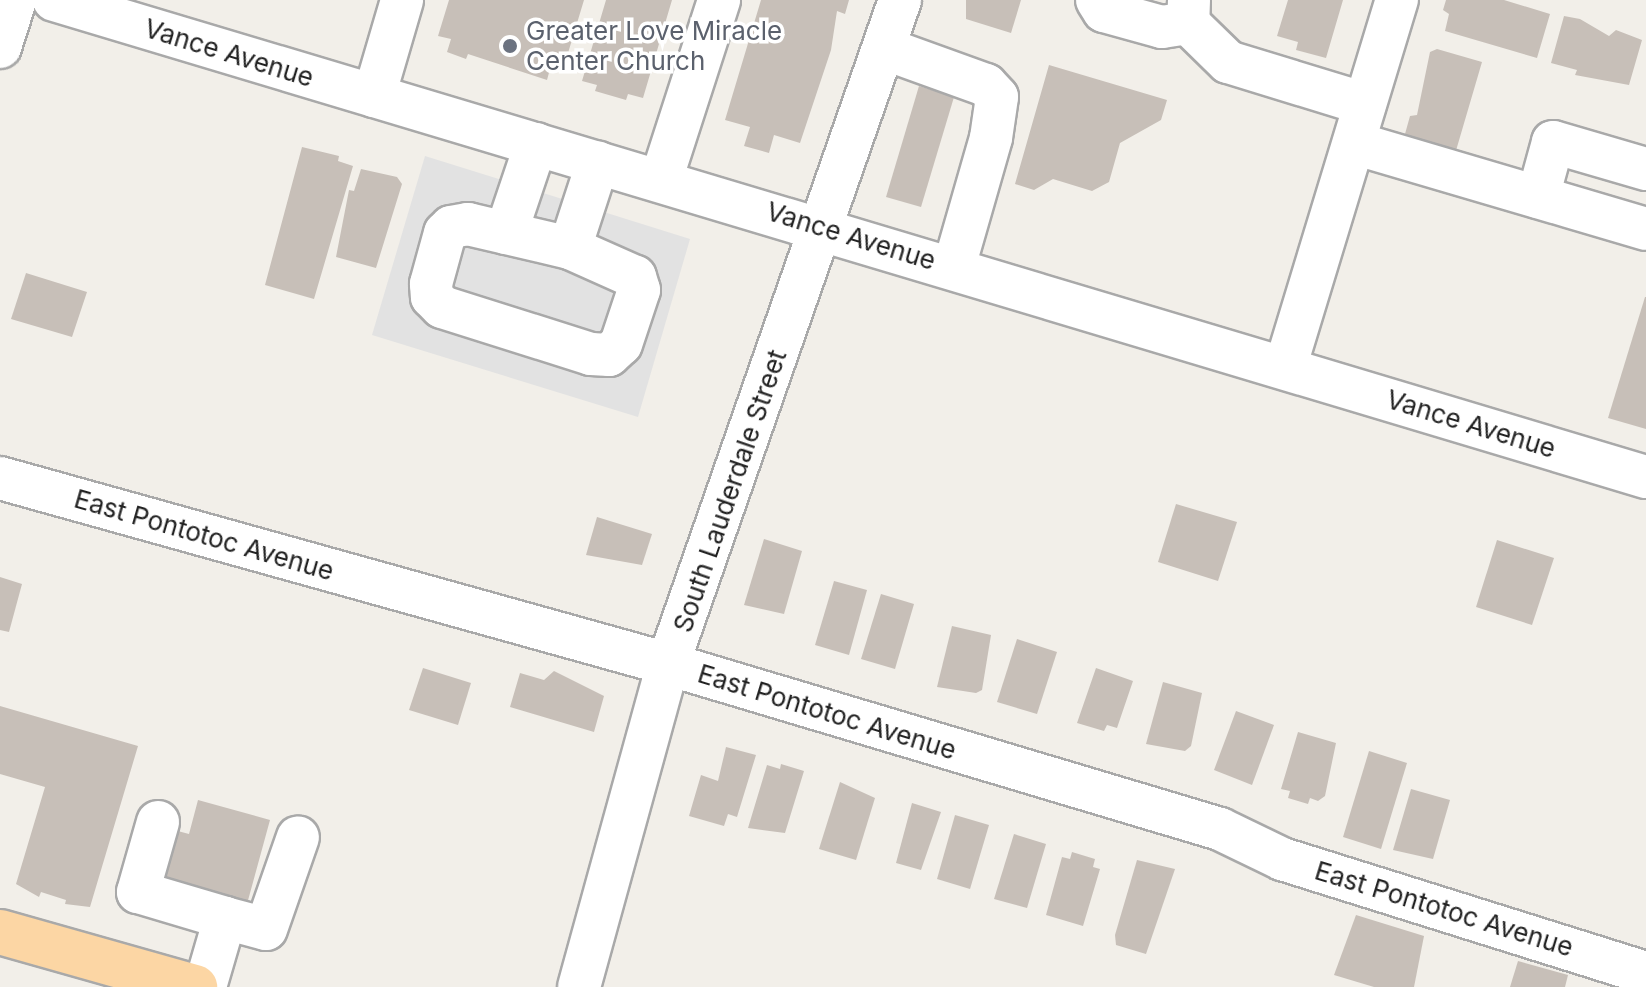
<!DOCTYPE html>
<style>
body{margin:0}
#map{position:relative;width:1646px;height:987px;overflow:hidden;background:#f2efe9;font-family:Inter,sans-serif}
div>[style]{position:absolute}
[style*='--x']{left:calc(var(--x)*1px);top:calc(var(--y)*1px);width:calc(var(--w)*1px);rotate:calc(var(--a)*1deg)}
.parking>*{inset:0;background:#e2e2e2}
.building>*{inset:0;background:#c7bfb8}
.roads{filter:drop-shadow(2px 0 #a9a9a9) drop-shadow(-2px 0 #a9a9a9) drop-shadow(0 2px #a9a9a9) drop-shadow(0 -2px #a9a9a9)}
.minor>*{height:42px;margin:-21px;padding:0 21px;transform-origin:21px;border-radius:21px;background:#fff}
.major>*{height:44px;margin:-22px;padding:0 22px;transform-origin:22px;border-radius:22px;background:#fcd6a4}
.dots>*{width:22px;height:22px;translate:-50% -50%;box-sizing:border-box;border:4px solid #fff;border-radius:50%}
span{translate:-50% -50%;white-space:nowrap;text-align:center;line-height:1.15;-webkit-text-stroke:7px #fff;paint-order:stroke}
.worship-label{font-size:26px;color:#5b616d}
.left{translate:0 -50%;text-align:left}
.street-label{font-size:26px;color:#222}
</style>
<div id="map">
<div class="parking">
<div style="clip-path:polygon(425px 156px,690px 239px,638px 417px,372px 335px)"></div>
</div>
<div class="building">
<div style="clip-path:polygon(449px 0,584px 0,562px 73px,550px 69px,547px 80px,468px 54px,466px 59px,447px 52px,451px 39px,438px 36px)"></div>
<div style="clip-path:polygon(606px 0,672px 0,643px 98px,628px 94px,626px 100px,595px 91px,597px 85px,582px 81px)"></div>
<div style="clip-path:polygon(761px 0,849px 0,845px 14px,837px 11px,831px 50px,800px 143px,774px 135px,769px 153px,744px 146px,750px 127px,725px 120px)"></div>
<div style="clip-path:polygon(966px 0,1021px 0,1011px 33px,966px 19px)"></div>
<div style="clip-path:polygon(1288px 0,1343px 0,1326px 58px,1296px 50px,1298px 42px,1277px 36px)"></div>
<div style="clip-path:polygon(1446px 0,1504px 0,1550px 14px,1537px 58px,1445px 31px,1449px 14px,1443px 10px)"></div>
<div style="clip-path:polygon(1564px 16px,1580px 19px,1609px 36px,1616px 30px,1642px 40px,1629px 85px,1575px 75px,1577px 70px,1551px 63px)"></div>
<div style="clip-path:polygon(1437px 49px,1482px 62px,1455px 154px,1409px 140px,1405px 134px,1410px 116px,1417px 115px,1430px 52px)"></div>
<div style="clip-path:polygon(1049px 65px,1167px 100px,1161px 120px,1120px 143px,1109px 182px,1092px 191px,1053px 179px,1034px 190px,1015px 184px)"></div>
<div style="clip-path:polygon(919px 86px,954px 97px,921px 207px,886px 197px)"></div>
<div style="clip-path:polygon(302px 147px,339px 156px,338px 161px,353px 166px,314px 299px,265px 285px)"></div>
<div style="clip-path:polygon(361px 169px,397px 177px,402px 184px,376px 268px,336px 257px,349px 190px,354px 191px)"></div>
<div style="clip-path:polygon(26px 273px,87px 292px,72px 337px,11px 319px)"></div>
<div style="clip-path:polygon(1645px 297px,1646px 297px,1646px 429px,1608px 418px)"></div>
<div style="clip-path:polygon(1176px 504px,1237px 522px,1218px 581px,1158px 562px)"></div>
<div style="clip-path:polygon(597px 517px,652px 534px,642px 565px,586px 555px)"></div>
<div style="clip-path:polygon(764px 539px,802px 551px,784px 614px,744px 605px)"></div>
<div style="clip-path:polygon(1497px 540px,1554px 558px,1532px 625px,1476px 607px)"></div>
<div style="clip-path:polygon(0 577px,22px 584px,9px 632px,0 630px)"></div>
<div style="clip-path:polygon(834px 581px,867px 590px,849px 655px,815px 645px)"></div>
<div style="clip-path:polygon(881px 594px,914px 604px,895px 669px,861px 659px)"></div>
<div style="clip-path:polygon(952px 626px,991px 635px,982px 690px,976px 693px,937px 687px)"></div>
<div style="clip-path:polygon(1017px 639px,1057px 652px,1037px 714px,997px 702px)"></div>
<div style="clip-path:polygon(423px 668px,471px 683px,458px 725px,409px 710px)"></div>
<div style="clip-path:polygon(1096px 668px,1133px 681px,1117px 728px,1107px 725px,1104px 731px,1077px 723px)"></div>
<div style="clip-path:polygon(554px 671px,604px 696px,594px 732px,510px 707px,520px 673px,544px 680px)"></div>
<div style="clip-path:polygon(1163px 682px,1202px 693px,1191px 746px,1185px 751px,1146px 744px)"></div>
<div style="clip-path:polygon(0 706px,138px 746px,90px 907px,65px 904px,66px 900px,41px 892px,39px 897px,16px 884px,45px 787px,0 774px)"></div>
<div style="clip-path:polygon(1236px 711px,1274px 725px,1252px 785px,1214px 770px)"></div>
<div style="clip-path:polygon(1298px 732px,1336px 743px,1325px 796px,1318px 801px,1310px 798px,1308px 804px,1288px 798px,1290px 791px,1281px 789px)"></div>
<div style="clip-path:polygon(726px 747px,756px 755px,737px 817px,728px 814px,724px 826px,689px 816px,701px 775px,718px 781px)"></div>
<div style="clip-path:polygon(1369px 751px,1407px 763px,1381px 849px,1343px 837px)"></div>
<div style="clip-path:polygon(781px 764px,804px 771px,785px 833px,748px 828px,767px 765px,780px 769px)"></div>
<div style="clip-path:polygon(840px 782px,875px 798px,856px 860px,819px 849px)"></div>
<div style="clip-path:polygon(1411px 789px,1450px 800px,1433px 859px,1393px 850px)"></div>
<div style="clip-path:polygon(198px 800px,270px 820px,247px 904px,160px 878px,174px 830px,189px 834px)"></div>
<div style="clip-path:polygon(912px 803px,941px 812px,921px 870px,896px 863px)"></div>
<div style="clip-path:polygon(955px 815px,989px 825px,970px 889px,937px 879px)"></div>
<div style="clip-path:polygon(1014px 834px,1046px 844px,1027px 908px,994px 899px)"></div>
<div style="clip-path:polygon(1072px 852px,1095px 859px,1093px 867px,1100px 869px,1083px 926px,1046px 915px,1062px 857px,1070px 859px)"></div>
<div style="clip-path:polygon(1137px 860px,1175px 869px,1146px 954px,1116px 945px,1115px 935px)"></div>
<div style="clip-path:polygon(1356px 915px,1424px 936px,1414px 987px,1374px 987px,1334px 975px)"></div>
<div style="clip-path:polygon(1518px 961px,1568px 975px,1565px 987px,1510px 987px)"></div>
</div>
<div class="roads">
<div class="minor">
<div style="--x:54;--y:0;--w:1662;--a:16.68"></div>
<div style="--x:1097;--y:0;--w:13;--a:58"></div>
<div style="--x:1104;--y:11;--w:60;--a:15.4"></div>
<div style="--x:1162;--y:27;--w:26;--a:-9"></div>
<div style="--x:1189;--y:0;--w:23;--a:92"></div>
<div style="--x:1188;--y:23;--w:56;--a:44.3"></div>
<div style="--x:1228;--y:62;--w:143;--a:17"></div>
<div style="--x:0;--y:47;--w:49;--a:-72.3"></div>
<div style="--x:886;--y:49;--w:106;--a:19.8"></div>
<div style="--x:986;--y:85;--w:16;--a:47"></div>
<div style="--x:997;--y:97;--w:41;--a:98.3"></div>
<div style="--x:991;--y:138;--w:134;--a:106"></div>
<div style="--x:374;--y:96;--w:100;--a:-73.7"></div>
<div style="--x:1354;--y:143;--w:304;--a:16.4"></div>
<div style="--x:661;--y:180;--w:189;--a:-72.1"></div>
<div style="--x:1538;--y:197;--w:57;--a:-74.7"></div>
<div style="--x:1553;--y:142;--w:97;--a:16.2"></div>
<div style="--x:506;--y:233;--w:94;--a:-71.4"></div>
<div style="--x:570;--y:248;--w:105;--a:-166.8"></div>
<div style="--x:468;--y:224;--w:17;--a:170"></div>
<div style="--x:451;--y:227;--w:8;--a:135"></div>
<div style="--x:445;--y:233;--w:53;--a:105.4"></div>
<div style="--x:431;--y:284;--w:13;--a:86"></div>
<div style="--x:432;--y:297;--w:14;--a:45"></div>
<div style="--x:442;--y:307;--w:156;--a:17.5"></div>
<div style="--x:591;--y:354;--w:18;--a:3"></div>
<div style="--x:609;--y:355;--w:16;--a:-43"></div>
<div style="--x:621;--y:344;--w:57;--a:-71.6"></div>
<div style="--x:639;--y:290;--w:14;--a:-107"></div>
<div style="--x:635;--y:277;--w:71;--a:-156"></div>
<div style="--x:570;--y:248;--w:90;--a:-72"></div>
<div style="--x:1285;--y:368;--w:385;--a:-73.1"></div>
<div style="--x:0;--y:478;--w:693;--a:15.56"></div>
<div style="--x:668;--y:664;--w:576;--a:16.64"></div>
<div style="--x:1220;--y:829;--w:69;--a:25.8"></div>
<div style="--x:1282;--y:859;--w:381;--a:17.4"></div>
<div style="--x:158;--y:822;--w:73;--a:105.9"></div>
<div style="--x:138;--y:892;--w:91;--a:16.6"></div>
<div style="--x:205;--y:987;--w:72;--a:-73.8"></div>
<div style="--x:225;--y:918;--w:42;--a:15"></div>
<div style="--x:266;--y:929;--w:97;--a:-70.8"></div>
<div style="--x:579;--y:987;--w:335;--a:-74.6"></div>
<div style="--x:668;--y:664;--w:703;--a:-70.74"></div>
</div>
<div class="major">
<div style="--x:0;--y:932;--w:203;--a:15.8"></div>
</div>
</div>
<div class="dots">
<div style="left:510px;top:46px;background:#6b7280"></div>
</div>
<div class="worship-label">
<span class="left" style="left:526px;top:46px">Greater Love Miracle<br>Center Church</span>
</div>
<div class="street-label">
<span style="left:229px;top:53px;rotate:17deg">Vance Avenue</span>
<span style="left:851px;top:236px;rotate:17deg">Vance Avenue</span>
<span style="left:1471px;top:424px;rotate:17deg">Vance Avenue</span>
<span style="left:730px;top:491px;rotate:-71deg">South Lauderdale Street</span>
<span style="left:204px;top:535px;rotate:16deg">East Pontotoc Avenue</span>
<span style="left:827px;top:712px;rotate:17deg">East Pontotoc Avenue</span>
<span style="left:1444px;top:909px;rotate:17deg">East Pontotoc Avenue</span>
</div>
</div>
